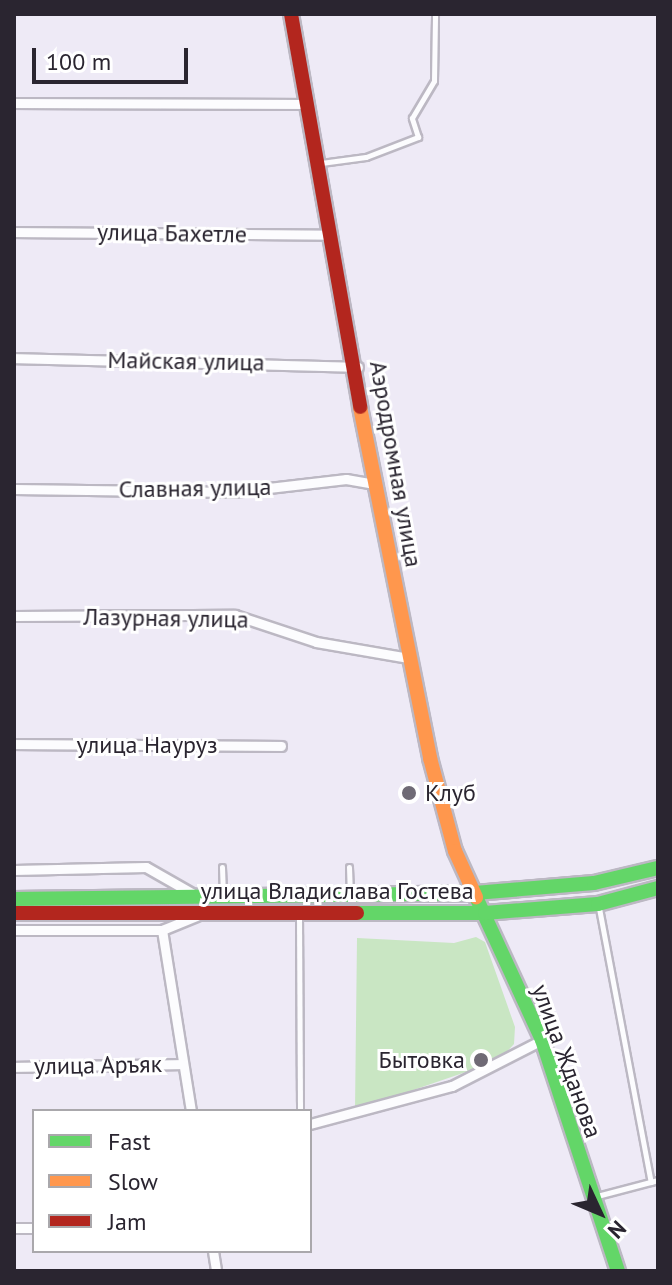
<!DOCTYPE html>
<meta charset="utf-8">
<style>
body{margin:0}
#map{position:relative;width:672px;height:1285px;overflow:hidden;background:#eeeaf6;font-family:"PT Sans",sans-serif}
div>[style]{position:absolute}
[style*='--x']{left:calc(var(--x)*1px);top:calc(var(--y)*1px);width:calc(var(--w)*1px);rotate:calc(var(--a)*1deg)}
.green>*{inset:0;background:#c9e6c3}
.roads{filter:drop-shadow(2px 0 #bcb8c3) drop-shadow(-2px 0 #bcb8c3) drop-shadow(0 2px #bcb8c3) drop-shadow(0 -2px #bcb8c3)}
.lane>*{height:5px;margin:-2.5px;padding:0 2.5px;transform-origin:2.5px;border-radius:2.5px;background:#fcfcfe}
.street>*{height:9px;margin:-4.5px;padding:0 4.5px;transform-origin:4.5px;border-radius:4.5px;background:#fcfcfe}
.fast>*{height:14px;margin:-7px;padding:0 7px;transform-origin:7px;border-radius:7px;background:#63d668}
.slow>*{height:14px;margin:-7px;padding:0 7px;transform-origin:7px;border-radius:7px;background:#ff974d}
.jam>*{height:14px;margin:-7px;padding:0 7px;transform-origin:7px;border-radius:7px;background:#b3261e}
.dots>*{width:22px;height:22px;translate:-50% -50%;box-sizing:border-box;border:4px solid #fff;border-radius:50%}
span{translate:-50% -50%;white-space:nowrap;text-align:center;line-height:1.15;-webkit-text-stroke:6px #fff;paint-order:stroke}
.street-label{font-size:24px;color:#2a2530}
.poi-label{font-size:24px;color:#2a2530}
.left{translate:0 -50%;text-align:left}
.right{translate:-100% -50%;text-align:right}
.frame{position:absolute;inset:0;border:16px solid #2a2530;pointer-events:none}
.legend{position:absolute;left:32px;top:1109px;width:280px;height:144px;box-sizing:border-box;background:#fff;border:2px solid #aaa8ac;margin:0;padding:10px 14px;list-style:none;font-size:24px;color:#2a2530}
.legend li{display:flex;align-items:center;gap:16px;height:40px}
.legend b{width:40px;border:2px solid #aaa8ac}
.north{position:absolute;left:560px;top:1173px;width:80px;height:80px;-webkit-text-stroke:6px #fff;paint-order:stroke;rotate:134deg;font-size:22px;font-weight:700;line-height:32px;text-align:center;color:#2a2530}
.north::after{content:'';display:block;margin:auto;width:28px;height:36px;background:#2a2530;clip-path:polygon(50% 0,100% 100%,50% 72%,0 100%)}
.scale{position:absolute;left:32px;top:48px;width:156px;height:36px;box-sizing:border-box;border:4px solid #2a2530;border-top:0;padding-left:10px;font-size:24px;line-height:28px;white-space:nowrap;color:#2a2530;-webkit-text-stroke:6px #fff;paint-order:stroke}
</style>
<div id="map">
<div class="green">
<div style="clip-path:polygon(476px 937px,485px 942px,515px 1027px,514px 1044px,498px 1061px,355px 1110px,357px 938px,454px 943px)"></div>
</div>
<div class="roads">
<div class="lane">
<div style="--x:321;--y:163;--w:45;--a:-7.6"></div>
<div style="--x:366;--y:157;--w:56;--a:-21"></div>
<div style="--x:418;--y:137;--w:20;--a:-108"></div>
<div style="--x:412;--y:118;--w:43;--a:-59.3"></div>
<div style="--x:434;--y:81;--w:67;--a:-89.1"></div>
<div style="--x:222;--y:867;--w:27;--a:88"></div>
<div style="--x:349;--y:867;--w:27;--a:88"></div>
<div style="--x:599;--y:908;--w:279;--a:79.3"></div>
<div style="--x:299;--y:916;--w:195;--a:89.7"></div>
<div style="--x:597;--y:1196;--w:63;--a:-14.7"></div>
</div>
<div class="street">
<div style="--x:14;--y:103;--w:293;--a:0.2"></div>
<div style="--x:14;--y:232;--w:316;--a:0.5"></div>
<div style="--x:14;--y:358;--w:344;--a:1.5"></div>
<div style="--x:14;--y:489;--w:220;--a:0.8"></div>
<div style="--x:234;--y:492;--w:113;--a:-6.6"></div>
<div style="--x:346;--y:479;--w:29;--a:10"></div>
<div style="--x:14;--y:616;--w:221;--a:-0.3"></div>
<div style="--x:235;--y:615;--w:85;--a:18.4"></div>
<div style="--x:316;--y:642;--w:94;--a:9.8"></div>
<div style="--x:14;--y:744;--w:267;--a:0.4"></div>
<div style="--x:14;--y:870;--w:132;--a:-1.3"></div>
<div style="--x:146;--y:867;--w:56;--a:29.7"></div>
<div style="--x:14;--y:930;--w:148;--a:0"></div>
<div style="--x:162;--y:930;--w:37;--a:-22"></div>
<div style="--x:162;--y:930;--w:183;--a:80.9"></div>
<div style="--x:14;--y:1067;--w:168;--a:-1"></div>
<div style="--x:310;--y:1124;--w:147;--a:-15"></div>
<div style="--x:452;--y:1086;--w:101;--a:-27.1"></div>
<div style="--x:14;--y:1228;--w:20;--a:0"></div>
<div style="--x:213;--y:1251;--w:20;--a:81"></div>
</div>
<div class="fast">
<div style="--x:476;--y:897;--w:157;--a:65.2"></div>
<div style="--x:542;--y:1040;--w:243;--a:71.8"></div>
<div style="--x:14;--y:899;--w:461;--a:-0.7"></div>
<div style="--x:475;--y:893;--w:119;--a:-4.8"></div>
<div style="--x:594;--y:883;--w:66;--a:-13.2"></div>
<div style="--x:357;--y:913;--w:128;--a:0"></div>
<div style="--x:485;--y:913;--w:113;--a:-4.6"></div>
<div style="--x:598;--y:904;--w:62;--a:-14.9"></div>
</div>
<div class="slow">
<div style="--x:360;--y:407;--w:358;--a:78.7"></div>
<div style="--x:430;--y:758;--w:96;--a:75"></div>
<div style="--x:455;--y:851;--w:51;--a:65.5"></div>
</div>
<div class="jam">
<div style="--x:291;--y:14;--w:399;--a:80"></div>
<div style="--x:14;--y:913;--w:343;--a:0"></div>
</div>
</div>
<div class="dots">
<div style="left:409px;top:793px;background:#6f6a75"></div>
<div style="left:481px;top:1060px;background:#6f6a75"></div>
</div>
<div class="street-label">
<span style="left:172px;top:233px;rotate:1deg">улица Бахетле</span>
<span style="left:186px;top:361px;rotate:1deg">Майская улица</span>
<span style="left:396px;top:464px;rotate:80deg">Аэродромная улица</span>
<span style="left:195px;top:488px;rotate:-1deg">Славная улица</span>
<span style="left:166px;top:618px;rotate:1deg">Лазурная улица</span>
<span style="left:147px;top:745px">улица Науруз</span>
<span style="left:337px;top:891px">улица Владислава Гостева</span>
<span style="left:567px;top:1061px;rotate:70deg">улица Жданова</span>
<span style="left:98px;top:1065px;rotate:-1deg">улица Аръяк</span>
</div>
<div class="poi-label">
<span class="left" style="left:425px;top:793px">Клуб</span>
<span class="right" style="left:465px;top:1060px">Бытовка</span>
</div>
<div class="frame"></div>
<ul class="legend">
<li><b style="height:10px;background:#63d668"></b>Fast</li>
<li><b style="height:10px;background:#ff974d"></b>Slow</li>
<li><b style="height:10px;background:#b3261e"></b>Jam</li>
</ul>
<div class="north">N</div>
<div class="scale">100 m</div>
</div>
